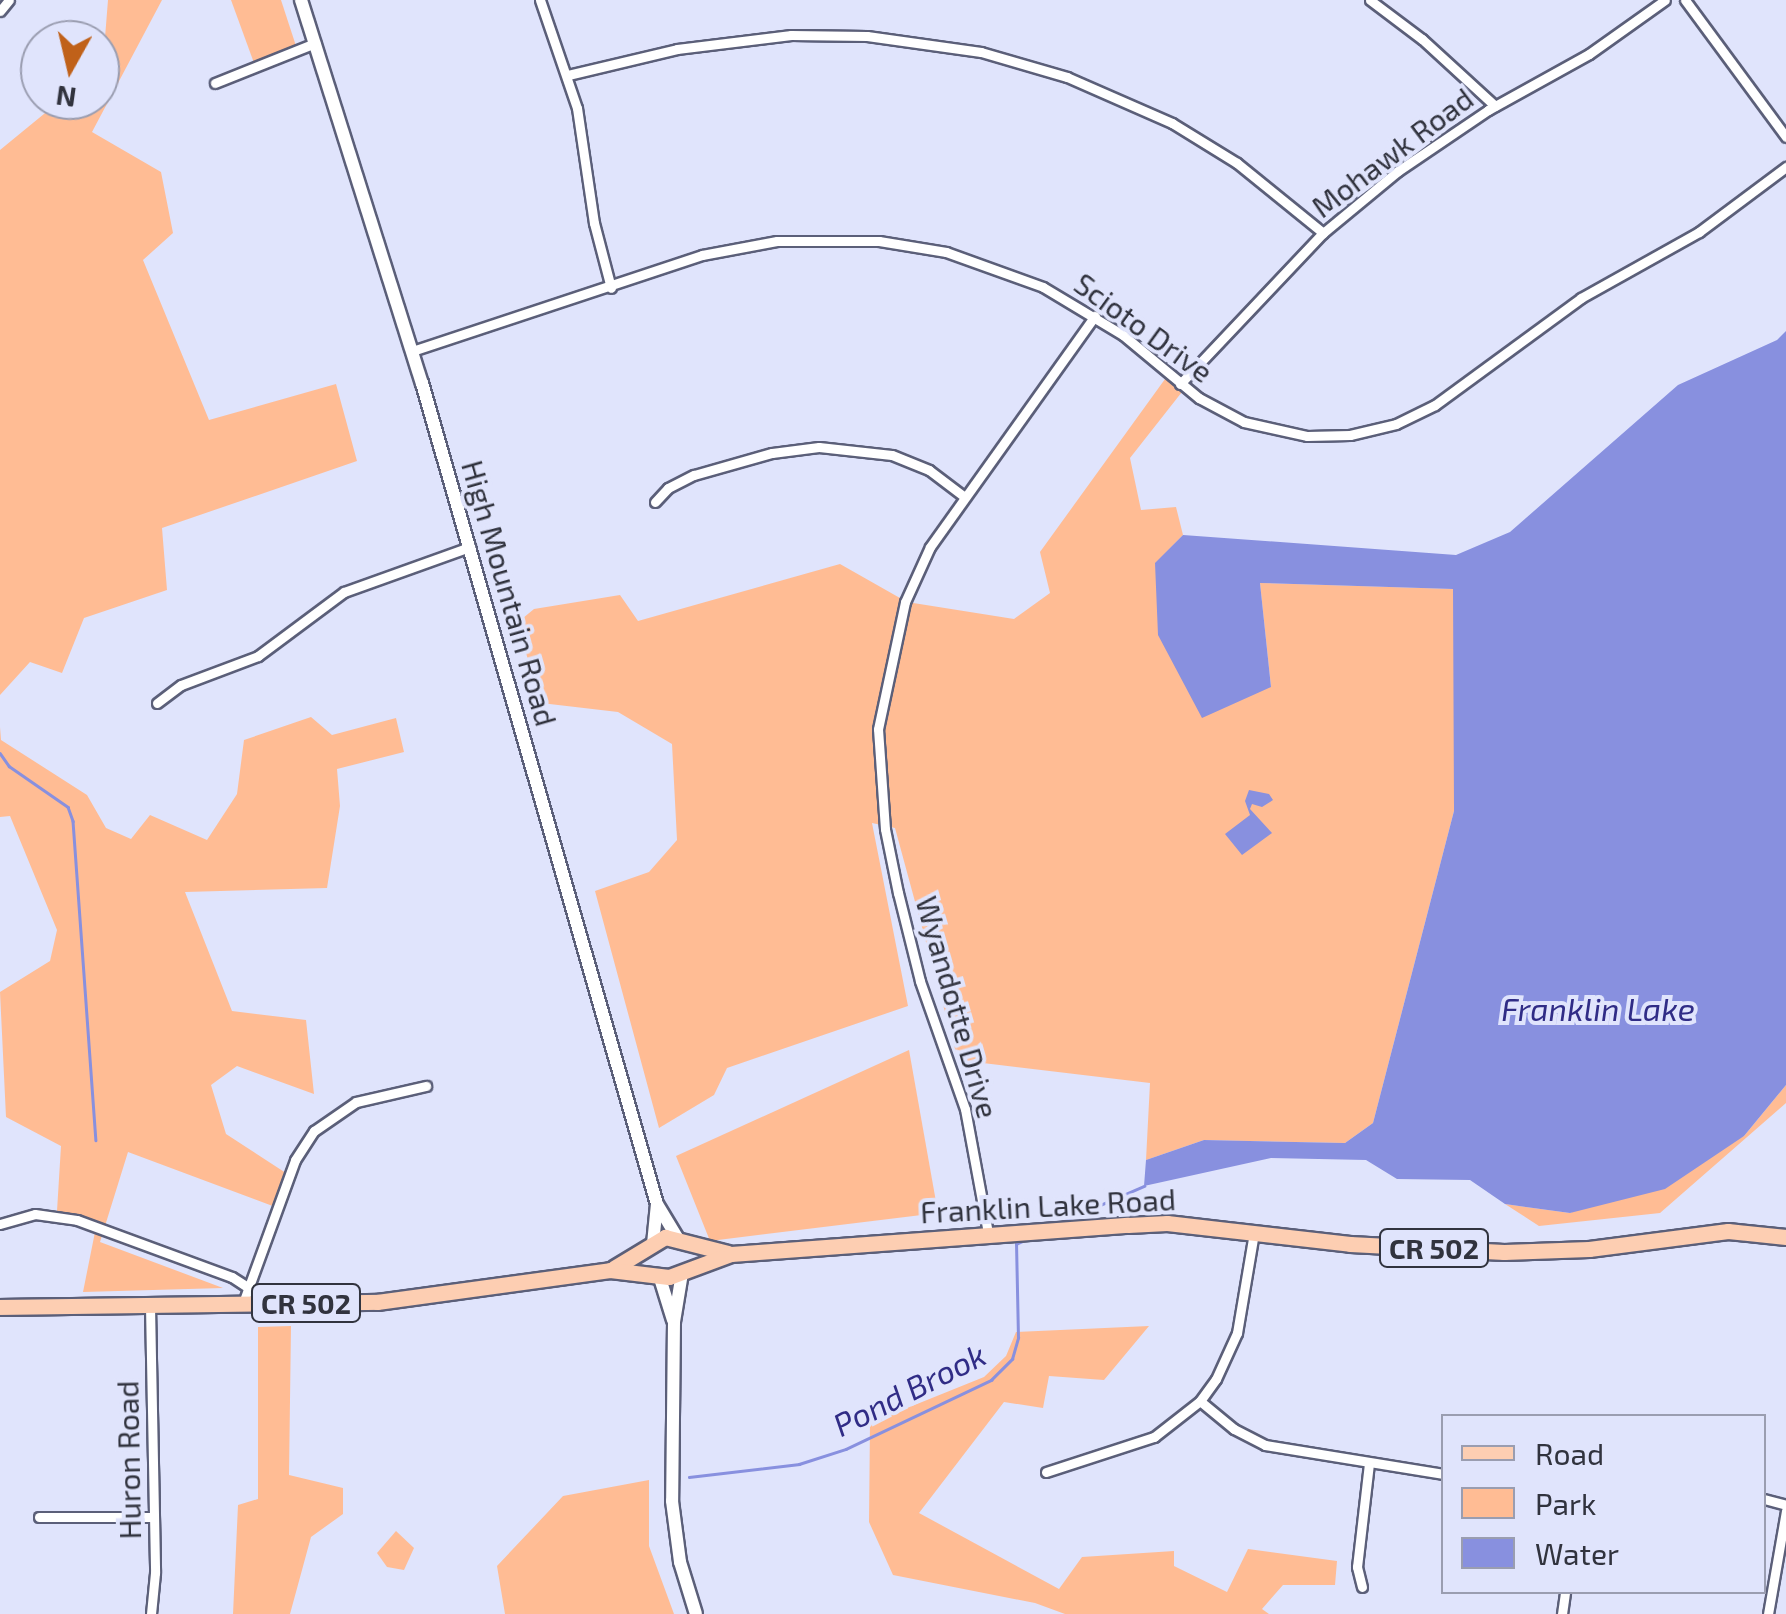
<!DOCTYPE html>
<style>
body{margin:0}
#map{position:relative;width:1786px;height:1614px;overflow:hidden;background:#e0e4fc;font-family:"Exo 2",sans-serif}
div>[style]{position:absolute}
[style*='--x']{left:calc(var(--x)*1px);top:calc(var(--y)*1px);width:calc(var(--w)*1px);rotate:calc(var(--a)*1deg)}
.green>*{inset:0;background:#ffbc94}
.water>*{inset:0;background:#8890df}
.stream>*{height:2.5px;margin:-1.25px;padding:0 1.25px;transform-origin:1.25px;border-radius:1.25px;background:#8890df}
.roads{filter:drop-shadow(2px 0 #5b5f79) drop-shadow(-2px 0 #5b5f79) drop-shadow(0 2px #5b5f79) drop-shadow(0 -2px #5b5f79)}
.street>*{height:9px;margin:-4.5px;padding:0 4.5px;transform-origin:4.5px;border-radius:4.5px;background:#fff}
.secondary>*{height:12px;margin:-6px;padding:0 6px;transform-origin:6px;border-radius:6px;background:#fff}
.primary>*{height:15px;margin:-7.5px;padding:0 7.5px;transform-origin:7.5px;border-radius:7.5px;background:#fdceb2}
span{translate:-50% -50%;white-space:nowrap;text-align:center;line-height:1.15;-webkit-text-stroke:8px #e0e4fc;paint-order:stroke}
.shield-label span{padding:2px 8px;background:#e0e4fc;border:2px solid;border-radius:8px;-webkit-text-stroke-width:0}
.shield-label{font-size:28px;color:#31333e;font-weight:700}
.street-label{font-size:30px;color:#31333e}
.water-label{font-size:32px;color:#302c86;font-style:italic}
.legend{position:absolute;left:1441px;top:1414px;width:325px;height:180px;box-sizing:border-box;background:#e0e4fc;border:2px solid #9a9db0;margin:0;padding:12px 18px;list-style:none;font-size:30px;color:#31333e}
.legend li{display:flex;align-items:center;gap:20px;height:50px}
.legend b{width:50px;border:2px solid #9a9db0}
.north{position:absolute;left:20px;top:20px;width:100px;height:100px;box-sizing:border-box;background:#e0e4fc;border:2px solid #9a9db0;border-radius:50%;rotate:188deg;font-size:28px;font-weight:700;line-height:40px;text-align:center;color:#31333e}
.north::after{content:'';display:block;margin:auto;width:35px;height:45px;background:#c06119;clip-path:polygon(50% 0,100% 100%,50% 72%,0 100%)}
</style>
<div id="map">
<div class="green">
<div style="clip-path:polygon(108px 0,162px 0,92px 132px,161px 172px,173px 233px,143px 260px,209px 420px,336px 384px,357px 461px,162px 528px,167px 590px,84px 618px,62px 673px,30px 662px,0 695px,0 150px,61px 100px,100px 100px)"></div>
<div style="clip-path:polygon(231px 0,281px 0,297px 49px,254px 63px)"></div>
<div style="clip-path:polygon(1173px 368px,1189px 383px,1130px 458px,1141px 510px,1176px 507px,1183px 535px,1155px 564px,1271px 687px,1260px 583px,1454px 589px,1454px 811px,1373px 1123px,1345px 1143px,1204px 1140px,1146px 1160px,1150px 1083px,958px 1060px,895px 828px,872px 823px,908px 1006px,727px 1068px,714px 1095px,659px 1128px,595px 891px,649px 872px,677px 840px,672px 744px,618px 712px,541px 703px,517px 623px,534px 609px,620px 595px,638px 621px,840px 564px,907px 602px,1014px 619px,1050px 593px,1040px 552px)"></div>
<div style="clip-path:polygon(311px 717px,332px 735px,396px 718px,404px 752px,337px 769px,340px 806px,327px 888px,185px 892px,232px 1011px,306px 1020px,314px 1094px,237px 1066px,211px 1085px,226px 1134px,292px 1177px,278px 1208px,128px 1152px,100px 1242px,223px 1288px,83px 1292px,97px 1222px,57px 1211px,61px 1146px,6px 1117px,0 992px,50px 961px,57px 930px,10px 816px,0 817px,0 727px,1px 740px,87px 795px,106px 828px,131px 839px,150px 815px,207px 840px,237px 794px,244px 740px)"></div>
<div style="clip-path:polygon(909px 1050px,938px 1213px,710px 1241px,676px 1156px)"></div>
<div style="clip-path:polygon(1786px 1085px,1786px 1103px,1660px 1213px,1539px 1226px,1505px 1204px,1570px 1213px,1744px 1136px)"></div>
<div style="clip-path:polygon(291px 1326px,289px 1475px,343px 1488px,343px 1514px,311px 1537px,290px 1614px,233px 1614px,238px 1505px,258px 1499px,258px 1327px)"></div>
<div style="clip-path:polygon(1149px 1326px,1104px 1380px,1049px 1376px,1043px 1408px,1004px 1402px,919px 1513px,1059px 1589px,1082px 1557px,1174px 1551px,1174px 1566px,1227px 1592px,1248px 1549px,1337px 1561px,1335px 1585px,1283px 1585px,1262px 1609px,1269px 1614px,1065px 1614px,1035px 1603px,893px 1575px,869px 1522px,870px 1423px,984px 1377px,1006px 1356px,1016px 1332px)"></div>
<div style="clip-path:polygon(649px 1480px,649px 1546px,674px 1614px,505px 1614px,497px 1566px,563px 1496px)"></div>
<div style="clip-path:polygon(396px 1531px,414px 1548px,404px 1570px,387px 1567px,377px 1553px)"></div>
</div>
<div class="water">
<div style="clip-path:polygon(1786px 331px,1786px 1085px,1744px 1136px,1665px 1189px,1570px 1213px,1505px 1204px,1470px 1180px,1397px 1179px,1366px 1160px,1271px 1158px,1144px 1186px,1146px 1160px,1204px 1140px,1345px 1143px,1373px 1123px,1454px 811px,1453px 589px,1260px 583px,1271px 687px,1202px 718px,1158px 635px,1155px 563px,1183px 535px,1456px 555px,1510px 532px,1678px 385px,1777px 340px)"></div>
<div style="clip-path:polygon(1249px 790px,1269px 794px,1273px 800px,1262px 807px,1252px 804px,1250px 809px,1272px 833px,1242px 855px,1225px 834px,1250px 815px,1245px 801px)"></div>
</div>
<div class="stream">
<div style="--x:0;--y:753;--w:16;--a:55"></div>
<div style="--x:9;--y:766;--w:72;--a:34.8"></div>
<div style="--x:68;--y:807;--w:15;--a:70"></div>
<div style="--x:73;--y:821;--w:320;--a:85.9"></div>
<div style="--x:1059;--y:1223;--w:93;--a:-23.5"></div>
<div style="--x:689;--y:1477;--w:111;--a:-6.7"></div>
<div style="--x:799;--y:1464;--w:49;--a:-17.7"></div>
<div style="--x:846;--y:1449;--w:161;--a:-25.4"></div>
<div style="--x:991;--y:1380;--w:30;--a:-45"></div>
<div style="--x:1012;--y:1359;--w:22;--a:-74"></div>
<div style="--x:1018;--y:1338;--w:94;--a:-91.2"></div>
<div style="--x:1016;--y:1244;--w:10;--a:-24"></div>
</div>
<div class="roads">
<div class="street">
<div style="--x:540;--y:0;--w:114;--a:71.1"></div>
<div style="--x:577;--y:108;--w:116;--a:81.6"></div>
<div style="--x:594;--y:223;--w:67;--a:75.3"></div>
<div style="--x:1370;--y:0;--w:65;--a:36.9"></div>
<div style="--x:1422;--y:39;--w:99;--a:42.5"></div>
<div style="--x:1685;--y:0;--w:170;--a:53.6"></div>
<div style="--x:0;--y:11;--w:14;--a:-51"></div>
<div style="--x:568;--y:75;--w:112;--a:-13.4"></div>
<div style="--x:677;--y:49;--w:115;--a:-7"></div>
<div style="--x:791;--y:35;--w:76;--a:0.8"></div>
<div style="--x:867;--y:36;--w:115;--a:8"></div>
<div style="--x:981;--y:52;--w:90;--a:16.2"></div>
<div style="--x:1067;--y:77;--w:115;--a:23.7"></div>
<div style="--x:1172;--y:123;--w:76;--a:31.6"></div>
<div style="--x:1237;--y:163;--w:111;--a:39.1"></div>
<div style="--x:215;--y:83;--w:108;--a:-21.8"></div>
<div style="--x:412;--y:351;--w:305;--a:-18.3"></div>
<div style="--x:702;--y:255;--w:76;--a:-10.6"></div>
<div style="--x:777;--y:241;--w:102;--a:0"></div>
<div style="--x:879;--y:241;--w:68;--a:9.3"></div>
<div style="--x:946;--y:252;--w:103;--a:19.8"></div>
<div style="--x:1043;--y:287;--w:93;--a:31"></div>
<div style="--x:1123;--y:335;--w:99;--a:39.7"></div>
<div style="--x:1199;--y:398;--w:51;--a:28.1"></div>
<div style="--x:1244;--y:422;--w:65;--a:12.5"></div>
<div style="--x:1307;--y:436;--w:43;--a:-1.3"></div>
<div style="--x:1350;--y:435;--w:47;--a:-13.4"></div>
<div style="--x:1396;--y:424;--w:43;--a:-26"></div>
<div style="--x:1435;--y:405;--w:181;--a:-36.2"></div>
<div style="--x:1581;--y:298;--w:135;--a:-29.2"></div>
<div style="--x:1699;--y:232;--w:109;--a:-36.8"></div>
<div style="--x:1180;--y:384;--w:208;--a:-46.6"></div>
<div style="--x:1323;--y:233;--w:97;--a:-39.6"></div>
<div style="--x:1398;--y:171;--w:109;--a:-34.1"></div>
<div style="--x:1488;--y:110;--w:115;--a:-29"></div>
<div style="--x:1589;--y:54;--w:93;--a:-35.4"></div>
<div style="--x:655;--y:502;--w:19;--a:-47"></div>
<div style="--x:668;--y:488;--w:29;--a:-27"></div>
<div style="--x:694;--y:475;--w:81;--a:-15.8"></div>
<div style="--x:772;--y:453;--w:47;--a:-7.3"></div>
<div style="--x:819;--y:447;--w:73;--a:6.3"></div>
<div style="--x:892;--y:455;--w:40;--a:22"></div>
<div style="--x:929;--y:470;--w:41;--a:37.1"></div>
<div style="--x:157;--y:703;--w:30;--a:-37"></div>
<div style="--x:181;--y:685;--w:82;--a:-20.6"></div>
<div style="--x:258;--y:656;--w:107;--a:-36.7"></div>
<div style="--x:344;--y:592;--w:134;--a:-19.7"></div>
<div style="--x:0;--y:1224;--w:36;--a:-16"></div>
<div style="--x:35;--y:1214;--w:42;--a:8.1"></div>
<div style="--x:77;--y:1220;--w:165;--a:20.2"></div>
<div style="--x:232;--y:1277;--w:20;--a:33"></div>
<div style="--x:988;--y:1233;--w:126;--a:-100.5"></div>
<div style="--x:965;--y:1109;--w:136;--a:-109.4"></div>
<div style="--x:920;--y:981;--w:91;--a:-104"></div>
<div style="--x:898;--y:893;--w:65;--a:-101.5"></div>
<div style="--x:885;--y:829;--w:100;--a:-94"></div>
<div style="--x:878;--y:729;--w:130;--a:-78"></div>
<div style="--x:905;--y:602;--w:60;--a:-65.6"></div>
<div style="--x:930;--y:547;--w:284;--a:-54.5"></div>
<div style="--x:243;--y:1303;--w:152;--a:-70"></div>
<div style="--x:295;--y:1160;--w:35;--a:-57"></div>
<div style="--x:314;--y:1131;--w:51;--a:-34.6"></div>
<div style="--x:356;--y:1102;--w:72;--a:-12.9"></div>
<div style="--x:150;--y:1306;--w:267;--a:88.9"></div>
<div style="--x:155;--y:1573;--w:41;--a:95.6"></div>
<div style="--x:1200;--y:1401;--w:44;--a:39.5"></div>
<div style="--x:1234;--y:1429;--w:35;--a:27"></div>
<div style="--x:1265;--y:1445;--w:181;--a:9.2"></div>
<div style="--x:1046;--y:1472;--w:114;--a:-18"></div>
<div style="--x:1154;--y:1437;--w:58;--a:-38"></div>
<div style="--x:1200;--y:1401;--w:27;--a:-54"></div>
<div style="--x:1216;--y:1379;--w:51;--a:-65.5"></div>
<div style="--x:1237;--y:1333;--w:102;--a:-80.4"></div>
<div style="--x:1764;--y:1499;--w:23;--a:15"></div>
<div style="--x:39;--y:1517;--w:115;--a:0"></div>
<div style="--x:1362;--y:1587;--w:21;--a:-104"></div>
<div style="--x:1357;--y:1567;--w:105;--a:-83.4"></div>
<div style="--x:1562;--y:1614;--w:22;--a:-82"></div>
<div style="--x:1768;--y:1614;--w:105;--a:-80.1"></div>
</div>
<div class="secondary">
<div style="--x:301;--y:0;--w:402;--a:72.5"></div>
<div style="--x:422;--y:383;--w:854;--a:74.03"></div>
<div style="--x:657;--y:1204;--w:41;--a:59"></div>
<div style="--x:653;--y:1244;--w:40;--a:-84.3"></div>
<div style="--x:682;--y:1273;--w:50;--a:99.3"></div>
<div style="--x:674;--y:1322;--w:179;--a:90.6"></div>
<div style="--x:672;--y:1501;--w:62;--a:82.5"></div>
<div style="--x:680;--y:1562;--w:54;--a:72.9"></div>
<div style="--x:659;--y:1275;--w:47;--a:72.7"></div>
</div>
<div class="primary">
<div style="--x:614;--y:1268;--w:60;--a:-31.3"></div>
<div style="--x:665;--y:1237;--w:65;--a:14.3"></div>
<div style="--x:0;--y:1307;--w:377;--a:-0.8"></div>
<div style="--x:377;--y:1302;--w:235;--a:-7.8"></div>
<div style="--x:610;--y:1270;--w:59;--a:6.8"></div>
<div style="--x:669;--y:1277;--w:66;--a:-20.4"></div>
<div style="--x:731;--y:1254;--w:398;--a:-4.2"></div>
<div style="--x:1128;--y:1225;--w:39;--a:-3"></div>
<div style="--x:1167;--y:1223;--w:184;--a:6.5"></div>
<div style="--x:1350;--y:1244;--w:154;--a:3"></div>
<div style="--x:1504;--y:1252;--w:85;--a:-2"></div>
<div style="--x:1589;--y:1249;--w:140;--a:-7.4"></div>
<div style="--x:1728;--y:1231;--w:58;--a:5.9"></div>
</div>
</div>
<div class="shield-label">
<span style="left:1434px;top:1248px">CR 502</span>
<span style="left:306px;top:1303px">CR 502</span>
</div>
<div class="street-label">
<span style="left:1392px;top:152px;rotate:-37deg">Mohawk Road</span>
<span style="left:1144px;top:327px;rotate:36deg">Scioto Drive</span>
<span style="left:510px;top:593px;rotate:74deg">High Mountain Road</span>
<span style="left:958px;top:1007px;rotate:74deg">Wyandotte Drive</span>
<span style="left:1048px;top:1205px;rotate:-3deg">Franklin Lake Road</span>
<span style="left:128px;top:1460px;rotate:-91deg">Huron Road</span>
</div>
<div class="water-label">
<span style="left:1598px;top:1008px">Franklin Lake</span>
<span style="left:909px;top:1389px;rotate:-27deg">Pond Brook</span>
</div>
<ul class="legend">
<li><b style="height:12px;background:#fdceb2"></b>Road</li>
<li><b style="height:28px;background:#ffbc94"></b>Park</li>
<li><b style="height:28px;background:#8890df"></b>Water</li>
</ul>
<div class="north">N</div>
</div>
